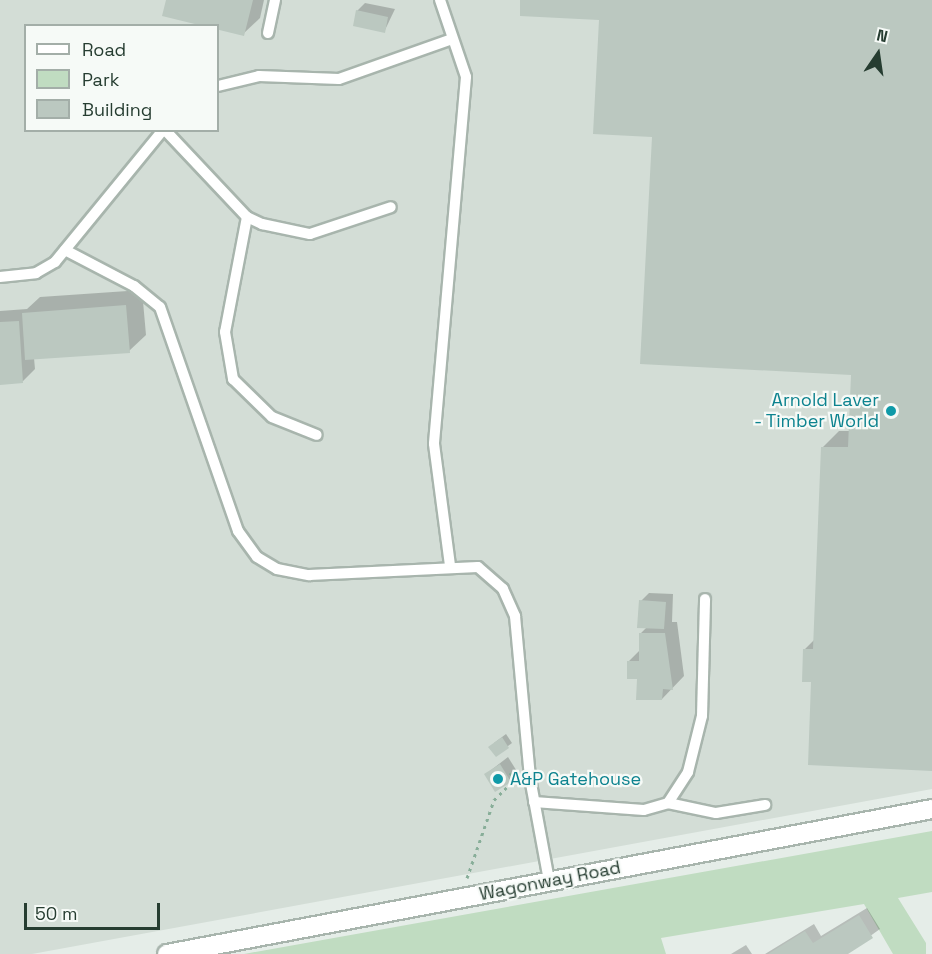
<!DOCTYPE html>
<style>
body{margin:0}
#map{position:relative;width:932px;height:954px;overflow:hidden;background:#e5ede8;font-family:"Space Grotesk",sans-serif}
div>[style]{position:absolute}
[style*='--x']{left:calc(var(--x)*1px);top:calc(var(--y)*1px);width:calc(var(--w)*1px);rotate:calc(var(--a)*1deg)}
.built>*{inset:0;background:#d3ddd6}
.green>*{inset:0;background:#c0dcc1}
.shadow>*{inset:0;background:#0003}
.building>*{inset:0;background:#bbc8c0}
.path>*{height:3px;margin-top:-1.5px;transform-origin:0;background:repeating-linear-gradient(90deg,#88ae99 0 3px,transparent 0 7.5px)}
.roads{filter:drop-shadow(2px 0 #a8b5ad) drop-shadow(-2px 0 #a8b5ad) drop-shadow(0 2px #a8b5ad) drop-shadow(0 -2px #a8b5ad)}
.service>*{height:10px;margin:-5px;padding:0 5px;transform-origin:5px;border-radius:5px;background:#fff}
.secondary>*{height:18px;margin:-9px;padding:0 9px;transform-origin:9px;border-radius:9px;background:#fff}
.dots>*{width:16px;height:16px;translate:-50% -50%;box-sizing:border-box;border:3px solid #f6faf7;border-radius:50%}
span{translate:-50% -50%;white-space:nowrap;text-align:center;line-height:1.15;-webkit-text-stroke:4.5px #f6faf7;paint-order:stroke}
.culture-label{font-size:18px;color:#0d838f}
.right{translate:-100% -50%;text-align:right}
.left{translate:0 -50%;text-align:left}
.street-label{font-size:18px;color:#263d31}
.legend{position:absolute;left:24px;top:24px;width:195px;height:108px;box-sizing:border-box;background:#f6faf7;border:2px solid #a3aea8;margin:0;padding:8px 10px;list-style:none;font-size:18px;color:#263d31}
.legend li{display:flex;align-items:center;gap:12px;height:30px}
.legend b{width:30px;border:2px solid #a3aea8}
.north{position:absolute;left:848px;top:24px;width:60px;height:60px;-webkit-text-stroke:4px #f6faf7;paint-order:stroke;rotate:13deg;font-size:16px;font-weight:700;line-height:24px;text-align:center;color:#263d31}
.north::after{content:'';display:block;margin:auto;width:21px;height:27px;background:#263d31;clip-path:polygon(50% 0,100% 100%,50% 72%,0 100%)}
.scale{position:absolute;left:24px;top:903px;width:136px;height:27px;box-sizing:border-box;border:3px solid #263d31;border-top:0;padding-left:8px;font-size:18px;line-height:21px;white-space:nowrap;color:#263d31;-webkit-text-stroke:4px #f6faf7;paint-order:stroke}
</style>
<div id="map">
<div class="built">
<div style="clip-path:polygon(evenodd,0 0,932px 0,932px 789px,32px 954px,0 954px,0 0,26px 26px,218px 26px,218px 130px,26px 130px,26px 26px)"></div>
</div>
<div class="green">
<div style="clip-path:polygon(932px 831px,932px 892px,898px 898px,926px 943px,926px 954px,893px 954px,864px 904px,661px 938px,666px 954px,244px 954px)"></div>
</div>
<div class="shadow">
<div style="clip-path:polygon(167px 0,264px 0,260px 18px,243px 34px)"></div>
<div style="clip-path:polygon(522px 0,932px 0,932px 769px,813px 681px,805px 649px,815px 639px,823px 447px,839px 431px,850px 431px,852px 374px,653px 135px,601px 18px)"></div>
<div style="clip-path:polygon(365px 3px,395px 9px,384px 32px,357px 11px)"></div>
<div style="clip-path:polygon(142px 290px,146px 335px,129px 351px,34px 358px,35px 369px,23px 381px,0 383px,0 311px,27px 309px,40px 297px)"></div>
<div style="clip-path:polygon(649px 593px,673px 594px,672px 622px,677px 622px,684px 676px,662px 699px,629px 661px,640px 650px,641px 633px,647px 627px,641px 601px)"></div>
<div style="clip-path:polygon(506px 734px,512px 743px,496px 755px,494px 743px)"></div>
<div style="clip-path:polygon(508px 757px,518px 773px,510px 781px,486px 774px)"></div>
<div style="clip-path:polygon(867px 908px,880px 929px,845px 954px,765px 954px,814px 924px,821px 936px)"></div>
<div style="clip-path:polygon(746px 945px,752px 954px,731px 954px)"></div>
</div>
<div class="building">
<div style="clip-path:polygon(166px 0,253px 0,244px 36px,162px 16px)"></div>
<div style="clip-path:polygon(520px 0,932px 0,932px 771px,808px 765px,811px 682px,802px 682px,803px 649px,813px 649px,821px 447px,848px 447px,851px 375px,640px 364px,652px 137px,593px 134px,599px 20px,520px 16px)"></div>
<div style="clip-path:polygon(356px 10px,388px 17px,385px 33px,353px 26px)"></div>
<div style="clip-path:polygon(126px 305px,130px 353px,25px 360px,22px 313px)"></div>
<div style="clip-path:polygon(19px 321px,23px 383px,0 385px,0 322px)"></div>
<div style="clip-path:polygon(639px 600px,666px 602px,664px 629px,637px 628px)"></div>
<div style="clip-path:polygon(639px 633px,665px 633px,673px 690px,663px 689px,662px 700px,636px 700px,637px 679px,627px 679px,627px 661px,639px 661px)"></div>
<div style="clip-path:polygon(502px 737px,509px 748px,496px 757px,488px 747px)"></div>
<div style="clip-path:polygon(500px 764px,511px 782px,495px 792px,484px 774px)"></div>
<div style="clip-path:polygon(859px 915px,873px 938px,848px 954px,768px 954px,805px 931px,813px 943px)"></div>
</div>
<div class="path">
<div style="--x:467;--y:878;--w:83;--a:-70.9"></div>
<div style="--x:494;--y:800;--w:30;--a:-45"></div>
<div style="--x:515;--y:779;--w:7;--a:-117"></div>
<div style="--x:512;--y:773;--w:6;--a:149"></div>
</div>
<div class="roads">
<div class="service">
<div style="--x:440;--y:0;--w:81;--a:71.3"></div>
<div style="--x:466;--y:77;--w:368;--a:95"></div>
<div style="--x:434;--y:444;--w:123;--a:82.5"></div>
<div style="--x:268;--y:33;--w:34;--a:-78"></div>
<div style="--x:218;--y:86;--w:42;--a:-13.7"></div>
<div style="--x:259;--y:76;--w:80;--a:2.1"></div>
<div style="--x:339;--y:79;--w:120;--a:-19.5"></div>
<div style="--x:165;--y:130;--w:120;--a:46.7"></div>
<div style="--x:247;--y:217;--w:17;--a:25"></div>
<div style="--x:262;--y:224;--w:49;--a:11.8"></div>
<div style="--x:310;--y:234;--w:85;--a:-18.4"></div>
<div style="--x:247;--y:217;--w:117;--a:100.8"></div>
<div style="--x:225;--y:332;--w:48;--a:80.3"></div>
<div style="--x:233;--y:379;--w:54;--a:44.3"></div>
<div style="--x:272;--y:417;--w:48;--a:21.8"></div>
<div style="--x:65;--y:250;--w:78;--a:27.6"></div>
<div style="--x:134;--y:286;--w:33;--a:39"></div>
<div style="--x:160;--y:307;--w:237;--a:70.8"></div>
<div style="--x:238;--y:531;--w:32;--a:54"></div>
<div style="--x:257;--y:557;--w:23;--a:31"></div>
<div style="--x:277;--y:569;--w:33;--a:11"></div>
<div style="--x:309;--y:575;--w:169;--a:-2.7"></div>
<div style="--x:478;--y:567;--w:33;--a:41"></div>
<div style="--x:503;--y:589;--w:30;--a:66"></div>
<div style="--x:515;--y:616;--w:163;--a:84.7"></div>
<div style="--x:530;--y:778;--w:105;--a:79.5"></div>
<div style="--x:0;--y:277;--w:36;--a:-6"></div>
<div style="--x:36;--y:273;--w:22;--a:-30"></div>
<div style="--x:55;--y:262;--w:171;--a:-50.7"></div>
<div style="--x:534;--y:802;--w:110;--a:4.2"></div>
<div style="--x:644;--y:810;--w:25;--a:-16"></div>
<div style="--x:668;--y:803;--w:37;--a:-57"></div>
<div style="--x:688;--y:772;--w:58;--a:-76"></div>
<div style="--x:702;--y:716;--w:117;--a:-88.5"></div>
<div style="--x:668;--y:803;--w:49;--a:11.8"></div>
<div style="--x:716;--y:813;--w:50;--a:-9.3"></div>
</div>
<div class="secondary">
<div style="--x:167;--y:954;--w:779;--a:-10.73"></div>
</div>
</div>
<div class="dots">
<div style="left:891px;top:411px;background:#0f9aa8"></div>
<div style="left:498px;top:779px;background:#0f9aa8"></div>
</div>
<div class="culture-label">
<span class="right" style="left:879px;top:411px">Arnold Laver<br>- Timber World</span>
<span class="left" style="left:510px;top:779px">A&amp;P Gatehouse</span>
</div>
<div class="street-label">
<span style="left:550px;top:881px;rotate:-11deg">Wagonway Road</span>
</div>
<ul class="legend">
<li><b style="height:8px;background:#fff"></b>Road</li>
<li><b style="height:16px;background:#c0dcc1"></b>Park</li>
<li><b style="height:16px;background:#bbc8c0"></b>Building</li>
</ul>
<div class="north">N</div>
<div class="scale">50 m</div>
</div>
